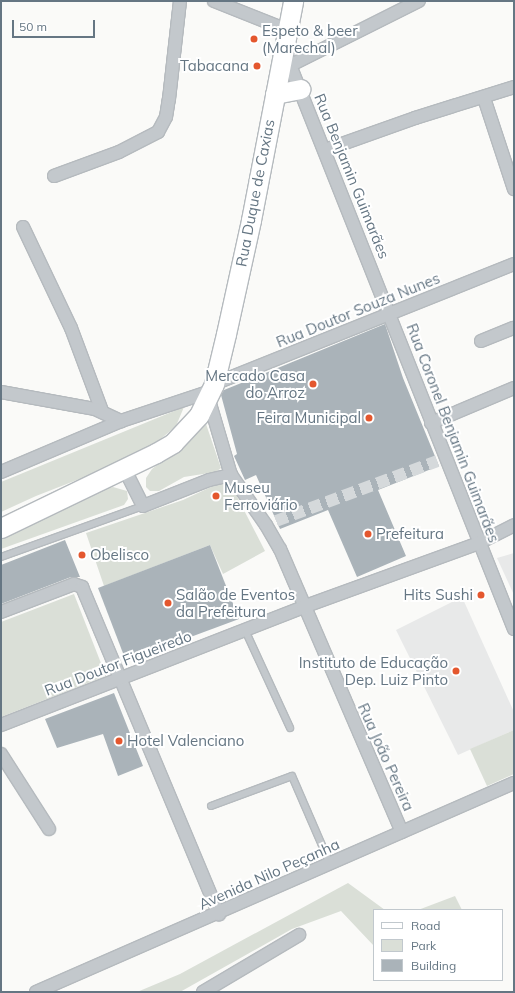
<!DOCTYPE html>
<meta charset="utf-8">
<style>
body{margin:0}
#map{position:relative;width:515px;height:993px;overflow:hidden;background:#fafaf8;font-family:Mulish,sans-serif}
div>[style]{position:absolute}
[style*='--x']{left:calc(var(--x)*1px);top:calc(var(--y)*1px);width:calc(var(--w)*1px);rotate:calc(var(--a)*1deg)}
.built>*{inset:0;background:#e8e9e9}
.green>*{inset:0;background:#dadfd7}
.building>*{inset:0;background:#aab3b9}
.street-tunnel>*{height:12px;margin-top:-6px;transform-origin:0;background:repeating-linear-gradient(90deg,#d5d9db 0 12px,transparent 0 18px)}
.roads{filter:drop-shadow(1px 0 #b5babe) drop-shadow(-1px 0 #b5babe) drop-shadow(0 1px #b5babe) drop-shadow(0 -1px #b5babe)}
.lane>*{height:6px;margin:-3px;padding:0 3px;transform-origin:3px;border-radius:3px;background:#c3c8cc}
.street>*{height:12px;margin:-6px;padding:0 6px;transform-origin:6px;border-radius:6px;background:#c3c8cc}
.primary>*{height:19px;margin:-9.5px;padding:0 9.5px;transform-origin:9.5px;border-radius:9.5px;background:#fff}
.dots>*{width:11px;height:11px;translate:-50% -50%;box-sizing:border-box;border:2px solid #fff;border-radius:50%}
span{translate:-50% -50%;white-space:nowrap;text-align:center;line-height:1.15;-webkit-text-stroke:4px #fff;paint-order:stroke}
.poi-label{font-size:15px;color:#657683}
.left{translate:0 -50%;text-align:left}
.right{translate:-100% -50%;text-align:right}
.street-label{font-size:15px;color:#657683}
.frame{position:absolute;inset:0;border:2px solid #657683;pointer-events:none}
.legend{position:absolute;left:373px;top:909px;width:130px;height:72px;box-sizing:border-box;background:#fff;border:1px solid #c1c8cd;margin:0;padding:5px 7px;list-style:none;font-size:12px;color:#657683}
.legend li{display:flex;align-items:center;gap:8px;height:20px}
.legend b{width:20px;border:1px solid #c1c8cd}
.scale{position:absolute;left:12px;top:20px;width:83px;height:18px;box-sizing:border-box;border:2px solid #657683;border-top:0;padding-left:5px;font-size:12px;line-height:14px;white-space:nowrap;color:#657683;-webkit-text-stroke:3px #fff;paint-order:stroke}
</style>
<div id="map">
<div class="built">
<div style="clip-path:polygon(514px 553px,514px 595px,497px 558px)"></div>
<div style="clip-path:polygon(462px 597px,514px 712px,514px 730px,458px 755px,396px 630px)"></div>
</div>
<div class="green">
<div style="clip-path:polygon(184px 407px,176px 426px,150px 448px,123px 462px,36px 496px,1px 512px,1px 482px)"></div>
<div style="clip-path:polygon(205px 421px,221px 468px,216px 472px,184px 477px,159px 491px,150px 491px,146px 487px,146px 478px,152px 469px,191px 439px)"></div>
<div style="clip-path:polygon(228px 479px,265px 551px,223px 574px,210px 545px,104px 586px,86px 533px,183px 500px)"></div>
<div style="clip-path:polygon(113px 487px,127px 491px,128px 499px,124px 505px,1px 549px,1px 534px,104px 489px)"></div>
<div style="clip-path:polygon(74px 594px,106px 676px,1px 717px,1px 622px)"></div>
<div style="clip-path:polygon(514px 730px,514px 774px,487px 786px,470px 749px)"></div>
<div style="clip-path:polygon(348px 883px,385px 910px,374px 910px,374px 946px,341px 911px,292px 929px,180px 992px,137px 992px,180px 974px)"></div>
<div style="clip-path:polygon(455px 896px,462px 910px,418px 910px)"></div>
</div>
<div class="building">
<div style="clip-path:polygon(385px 324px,403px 378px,439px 466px,378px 490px,406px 556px,357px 577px,328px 510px,280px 529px,256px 475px,245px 480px,234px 456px,237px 454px,221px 395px,224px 390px)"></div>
<div style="clip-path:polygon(65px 540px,80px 577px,71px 577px,1px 604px,1px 565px)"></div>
<div style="clip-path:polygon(210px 545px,239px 619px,126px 661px,98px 588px)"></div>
<div style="clip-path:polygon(114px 693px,143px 766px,118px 776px,103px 734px,57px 748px,45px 719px)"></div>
</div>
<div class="street-tunnel">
<div style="--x:276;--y:521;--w:172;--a:-20.4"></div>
</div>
<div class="roads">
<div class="lane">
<div style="--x:1;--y:557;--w:151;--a:-19.8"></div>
<div style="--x:245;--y:630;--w:108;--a:65.3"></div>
<div style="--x:211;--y:806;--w:86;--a:-20.3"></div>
<div style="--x:292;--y:776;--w:96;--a:66.6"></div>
</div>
<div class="street">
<div style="--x:214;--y:1;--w:79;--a:21.7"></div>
<div style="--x:284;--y:50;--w:623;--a:68.34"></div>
<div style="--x:291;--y:65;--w:143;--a:-26.6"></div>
<div style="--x:484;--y:98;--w:96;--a:71.8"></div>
<div style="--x:325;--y:150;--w:96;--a:-19.6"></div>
<div style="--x:415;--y:118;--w:104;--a:-17.4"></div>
<div style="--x:54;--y:176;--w:69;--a:-20.3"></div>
<div style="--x:119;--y:152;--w:44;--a:-27.1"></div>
<div style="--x:158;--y:132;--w:17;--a:-62"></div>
<div style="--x:166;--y:117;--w:18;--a:-81"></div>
<div style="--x:169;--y:99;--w:99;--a:-83.6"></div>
<div style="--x:23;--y:227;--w:112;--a:64.6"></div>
<div style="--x:71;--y:328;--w:89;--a:69.5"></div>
<div style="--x:481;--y:341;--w:35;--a:-22"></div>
<div style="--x:214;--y:384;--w:323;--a:-21.8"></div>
<div style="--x:1;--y:392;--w:96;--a:10.3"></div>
<div style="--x:95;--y:409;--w:29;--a:25"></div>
<div style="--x:208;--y:397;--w:81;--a:73.6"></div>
<div style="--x:231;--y:475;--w:61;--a:55"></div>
<div style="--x:266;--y:525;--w:28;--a:60"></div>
<div style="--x:280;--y:549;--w:308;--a:66.7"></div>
<div style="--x:431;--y:423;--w:90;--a:-22.9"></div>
<div style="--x:125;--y:470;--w:40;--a:63.4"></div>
<div style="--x:143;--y:506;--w:71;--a:-21.5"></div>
<div style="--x:209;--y:480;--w:23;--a:-13"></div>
<div style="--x:1;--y:472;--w:130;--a:-23"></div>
<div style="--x:121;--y:421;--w:95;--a:-18.4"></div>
<div style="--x:1;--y:612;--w:78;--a:-21"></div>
<div style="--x:74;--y:584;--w:9;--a:21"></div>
<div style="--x:82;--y:587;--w:355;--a:67.3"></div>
<div style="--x:1;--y:725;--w:324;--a:-21.3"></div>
<div style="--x:303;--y:607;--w:187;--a:-20"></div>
<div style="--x:479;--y:543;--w:39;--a:-27"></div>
<div style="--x:1;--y:754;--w:89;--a:57.4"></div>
<div style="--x:36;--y:992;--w:522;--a:-23.62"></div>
<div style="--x:203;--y:992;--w:112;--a:-30.7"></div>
</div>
<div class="primary">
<div style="--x:275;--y:94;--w:26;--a:-11"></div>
<div style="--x:1;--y:528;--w:172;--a:-25.8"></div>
<div style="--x:156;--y:453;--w:20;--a:-30"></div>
<div style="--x:173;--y:443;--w:38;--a:-47"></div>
<div style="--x:199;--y:415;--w:34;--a:-64"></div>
<div style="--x:214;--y:384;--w:51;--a:-76.5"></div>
<div style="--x:226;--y:334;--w:117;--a:-77.6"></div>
<div style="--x:251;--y:220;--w:223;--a:-79.1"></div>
</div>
</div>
<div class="dots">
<div style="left:254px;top:39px;background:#e4572e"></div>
<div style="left:257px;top:66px;background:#e4572e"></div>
<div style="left:313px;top:384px;background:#e4572e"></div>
<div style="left:369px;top:418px;background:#e4572e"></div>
<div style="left:216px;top:496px;background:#e4572e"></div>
<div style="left:368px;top:534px;background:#e4572e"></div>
<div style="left:82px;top:555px;background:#e4572e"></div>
<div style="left:481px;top:595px;background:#e4572e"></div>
<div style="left:168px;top:603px;background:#e4572e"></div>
<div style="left:456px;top:671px;background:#e4572e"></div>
<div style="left:119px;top:741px;background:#e4572e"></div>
</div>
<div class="poi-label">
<span class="left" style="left:262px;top:39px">Espeto &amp; beer<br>(Marechal)</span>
<span class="right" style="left:249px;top:66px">Tabacana</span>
<span class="right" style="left:305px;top:384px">Mercado Casa<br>do Arroz</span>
<span class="right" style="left:361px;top:418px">Feira Municipal</span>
<span class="left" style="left:224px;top:496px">Museu<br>Ferroviário</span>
<span class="left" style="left:376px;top:534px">Prefeitura</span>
<span class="left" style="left:90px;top:555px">Obelisco</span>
<span class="left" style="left:176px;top:603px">Salão de Eventos<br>da Prefeitura</span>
<span class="right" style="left:473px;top:595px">Hits Sushi</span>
<span class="right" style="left:448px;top:671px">Instituto de Educação<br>Dep. Luiz Pinto</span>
<span class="left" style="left:127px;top:741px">Hotel Valenciano</span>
</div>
<div class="street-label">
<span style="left:352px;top:176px;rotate:68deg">Rua Benjamin Guimarães</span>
<span style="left:255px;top:193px;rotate:-79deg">Rua Duque de Caxias</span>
<span style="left:358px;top:310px;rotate:-22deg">Rua Doutor Souza Nunes</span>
<span style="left:453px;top:433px;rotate:69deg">Rua Coronel Benjamin Guimarães</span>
<span style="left:118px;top:663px;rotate:-21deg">Rua Doutor Figueiredo</span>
<span style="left:386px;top:757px;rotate:66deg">Rua João Pereira</span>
<span style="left:269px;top:874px;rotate:-24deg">Avenida Nilo Peçanha</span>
</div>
<div class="frame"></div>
<ul class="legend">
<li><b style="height:5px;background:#fff"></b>Road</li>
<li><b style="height:11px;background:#dadfd7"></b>Park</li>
<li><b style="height:11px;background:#aab3b9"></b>Building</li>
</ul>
<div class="scale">50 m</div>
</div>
